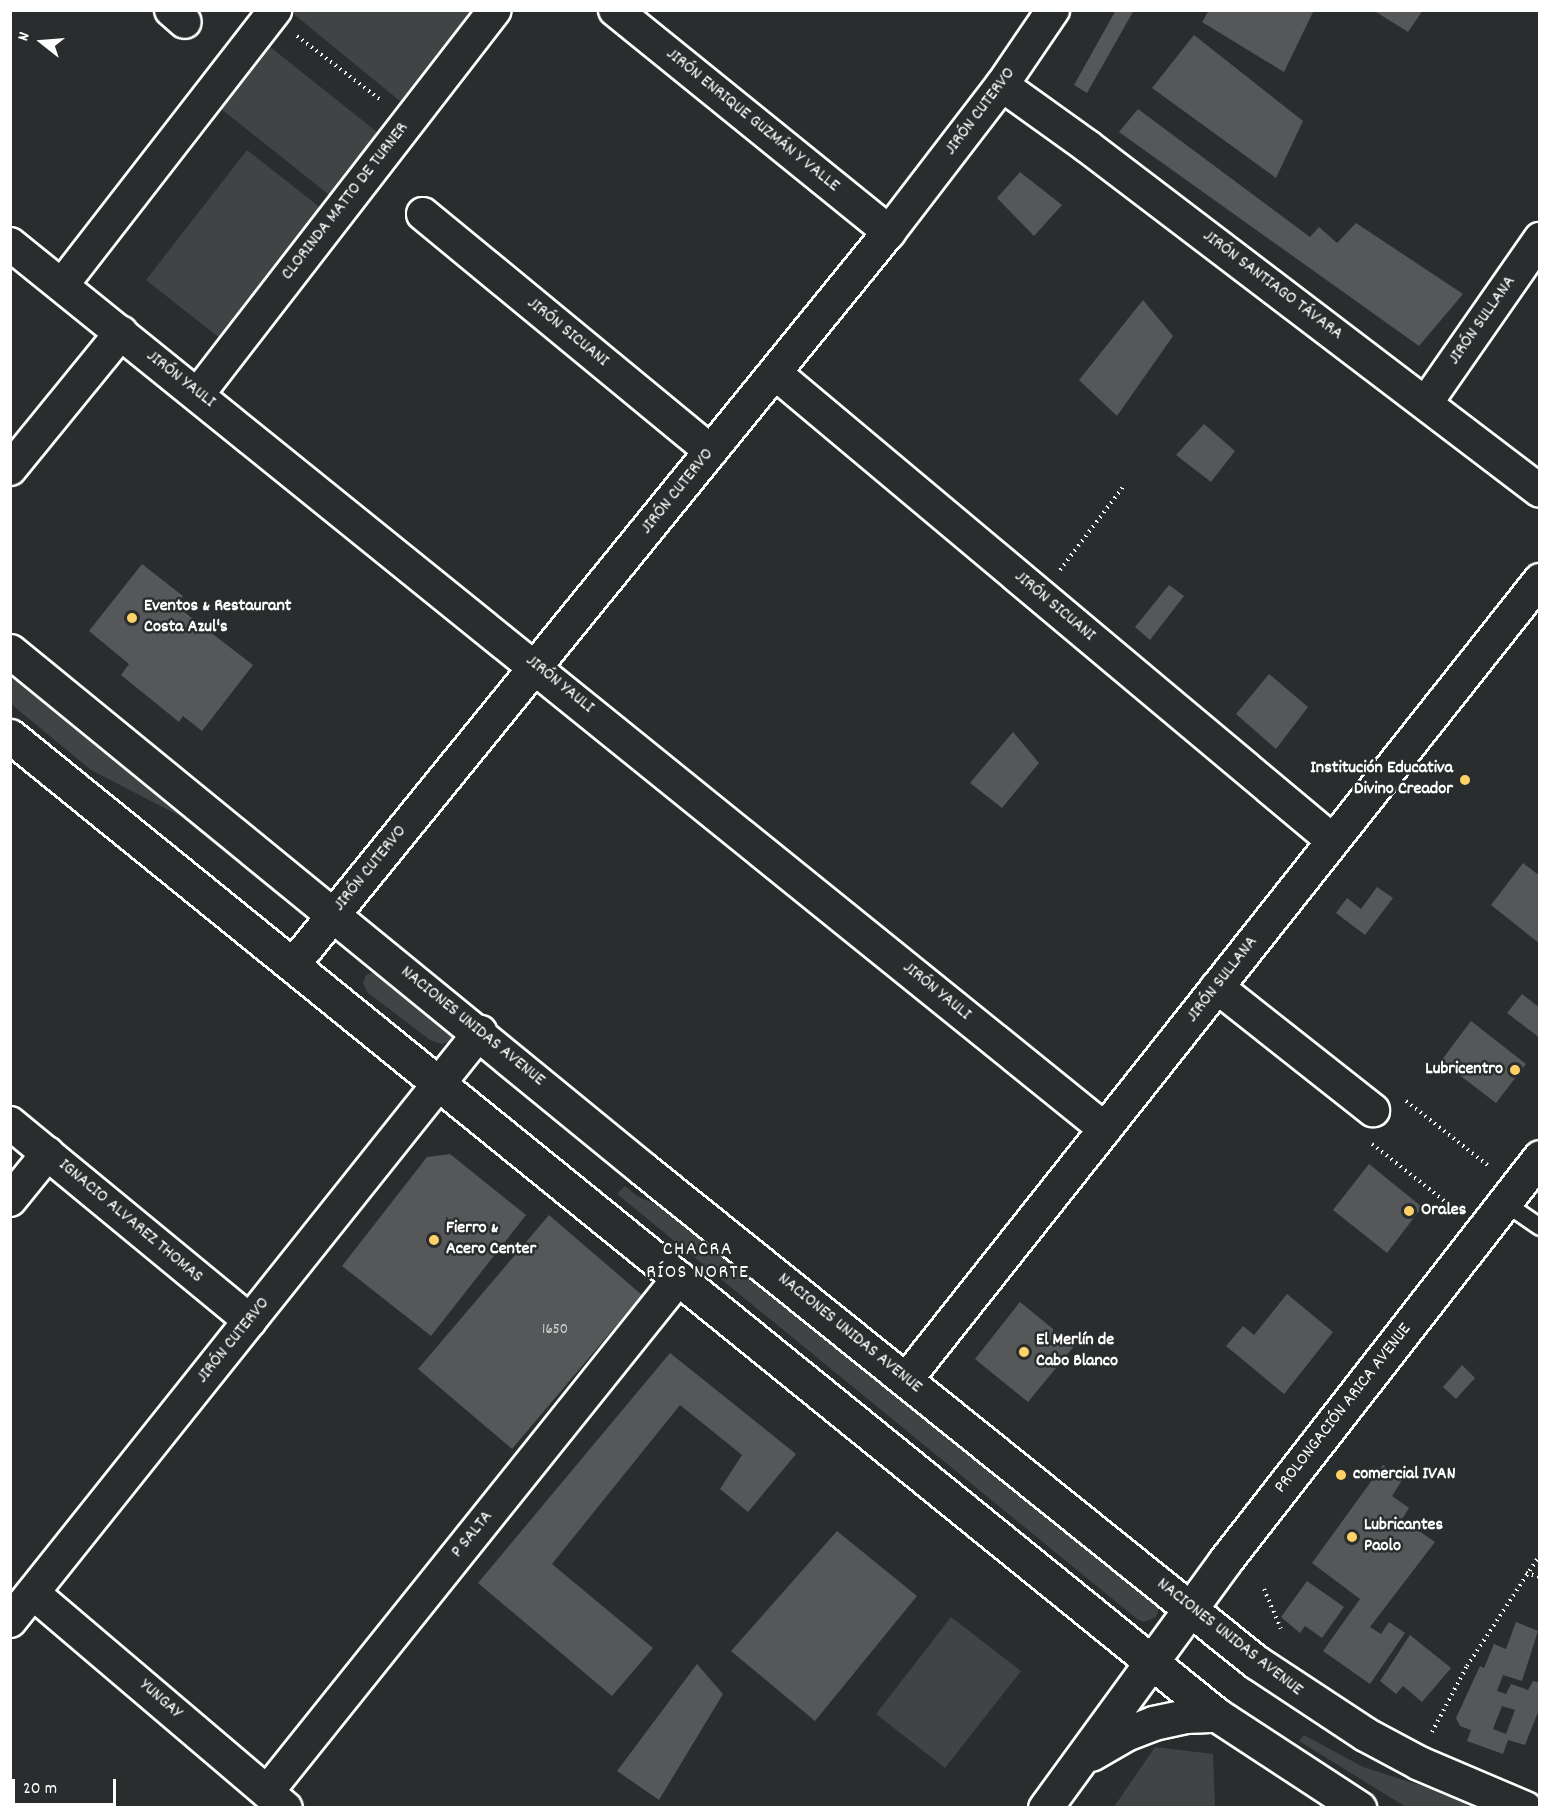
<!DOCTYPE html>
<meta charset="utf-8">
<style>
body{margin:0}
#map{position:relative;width:1550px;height:1818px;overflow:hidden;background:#2a2d2e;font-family:Dekko,sans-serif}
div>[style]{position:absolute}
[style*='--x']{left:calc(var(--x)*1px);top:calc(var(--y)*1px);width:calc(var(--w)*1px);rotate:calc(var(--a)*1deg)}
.green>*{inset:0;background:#414445}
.building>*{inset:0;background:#555758}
.path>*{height:4px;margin-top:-2px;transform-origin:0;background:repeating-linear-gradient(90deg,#fff 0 1.5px,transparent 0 6px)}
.roads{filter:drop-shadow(2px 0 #fff) drop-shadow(-2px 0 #fff) drop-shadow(0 2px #fff) drop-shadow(0 -2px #fff)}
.lane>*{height:16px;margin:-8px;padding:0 8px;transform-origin:8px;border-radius:8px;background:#2a2d2e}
.street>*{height:32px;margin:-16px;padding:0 16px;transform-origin:16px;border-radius:16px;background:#2a2d2e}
.secondary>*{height:33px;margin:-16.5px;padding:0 16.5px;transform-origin:16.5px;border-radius:16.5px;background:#2a2d2e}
.dots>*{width:16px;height:16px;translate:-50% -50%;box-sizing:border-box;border:3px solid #2a2d2e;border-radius:50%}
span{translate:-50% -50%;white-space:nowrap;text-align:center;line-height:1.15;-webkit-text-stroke:5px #2a2d2e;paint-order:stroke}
.number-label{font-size:15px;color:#d4d5d5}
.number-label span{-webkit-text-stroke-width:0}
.street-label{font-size:18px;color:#fff}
.poi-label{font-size:18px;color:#fff;font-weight:700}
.left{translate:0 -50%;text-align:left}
.right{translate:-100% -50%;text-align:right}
.neighbourhood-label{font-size:20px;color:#fff;letter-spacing:1.5px}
.frame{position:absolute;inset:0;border:12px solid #fff;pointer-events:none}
.north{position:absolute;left:12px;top:12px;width:60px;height:60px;-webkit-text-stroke:4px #2a2d2e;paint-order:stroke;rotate:287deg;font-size:16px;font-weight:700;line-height:24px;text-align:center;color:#fff}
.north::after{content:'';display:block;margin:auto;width:21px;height:27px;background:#fff;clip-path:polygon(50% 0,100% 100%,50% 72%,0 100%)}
.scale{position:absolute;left:12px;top:1779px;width:104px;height:27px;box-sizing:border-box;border:3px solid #fff;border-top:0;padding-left:8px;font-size:18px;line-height:21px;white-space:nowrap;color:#fff;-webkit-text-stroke:4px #2a2d2e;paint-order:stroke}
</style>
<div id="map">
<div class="green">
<div style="clip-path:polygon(290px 11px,480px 11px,406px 106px)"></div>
<div style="clip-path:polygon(269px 46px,382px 136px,333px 198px,220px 108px)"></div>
<div style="clip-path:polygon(247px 150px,322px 209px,221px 339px,146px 280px)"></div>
<div style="clip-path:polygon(10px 672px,287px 896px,280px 898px,180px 816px,91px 770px,11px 704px)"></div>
<div style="clip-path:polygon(378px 971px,454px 1032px,451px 1041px,442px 1044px,430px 1040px,367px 992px,363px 983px,366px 975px)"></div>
<div style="clip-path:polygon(625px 1186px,637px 1196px,668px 1210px,1160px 1606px,1156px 1617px,1144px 1622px,1137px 1619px,617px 1194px)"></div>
<div style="clip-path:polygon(951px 1617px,1021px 1671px,945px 1768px,876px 1714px)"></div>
<div style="clip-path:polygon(1304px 1735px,1363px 1767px,1460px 1798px,1469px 1807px,1406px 1807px,1299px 1741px)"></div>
<div style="clip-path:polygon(1155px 1747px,1213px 1754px,1215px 1807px,1114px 1807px)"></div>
</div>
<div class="building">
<div style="clip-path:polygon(1116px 10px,1134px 10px,1087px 93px,1074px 85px)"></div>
<div style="clip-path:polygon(1209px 10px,1314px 10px,1284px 72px,1202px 22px)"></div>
<div style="clip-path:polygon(1373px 10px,1423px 10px,1408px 32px)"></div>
<div style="clip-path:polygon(1194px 35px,1303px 121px,1276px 178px,1152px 88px)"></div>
<div style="clip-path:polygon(1138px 109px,1310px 237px,1319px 227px,1337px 243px,1356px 223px,1463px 294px,1419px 346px,1119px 132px)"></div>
<div style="clip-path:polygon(1020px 172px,1062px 205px,1034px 236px,997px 198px)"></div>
<div style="clip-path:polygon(1143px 300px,1173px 336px,1117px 416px,1079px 380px)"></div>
<div style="clip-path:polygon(1204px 424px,1235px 451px,1211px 482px,1176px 455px)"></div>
<div style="clip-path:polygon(142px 564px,183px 596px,175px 605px,253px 665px,202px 731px,183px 716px,179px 722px,121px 675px,129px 664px,89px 631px)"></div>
<div style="clip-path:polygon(1169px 585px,1184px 596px,1150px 640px,1135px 627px)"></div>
<div style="clip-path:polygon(1269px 674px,1308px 707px,1276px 749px,1236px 714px)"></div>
<div style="clip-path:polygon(1013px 732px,1039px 763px,1002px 808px,970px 783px)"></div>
<div style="clip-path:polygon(1523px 863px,1540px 876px,1540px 944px,1491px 905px)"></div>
<div style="clip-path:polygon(1377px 887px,1393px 898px,1365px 935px,1336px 913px,1347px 898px,1361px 909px)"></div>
<div style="clip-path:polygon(1522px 994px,1540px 1008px,1540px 1038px,1507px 1013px)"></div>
<div style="clip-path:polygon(1471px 1021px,1526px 1064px,1496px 1103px,1441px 1061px)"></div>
<div style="clip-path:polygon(450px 1154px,526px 1215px,431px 1336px,342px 1266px,427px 1157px)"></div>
<div style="clip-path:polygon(1369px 1164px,1422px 1207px,1387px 1253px,1333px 1210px)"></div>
<div style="clip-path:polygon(549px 1215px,642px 1295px,512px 1449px,418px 1369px)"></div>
<div style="clip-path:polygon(1287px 1294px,1333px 1332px,1284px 1394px,1226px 1346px,1243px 1326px,1254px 1335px)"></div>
<div style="clip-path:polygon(1020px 1302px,1074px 1346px,1028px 1402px,975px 1359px)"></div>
<div style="clip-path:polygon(670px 1353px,796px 1454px,748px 1512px,720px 1489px,742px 1455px,680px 1405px,552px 1564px,653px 1648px,612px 1696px,478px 1583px)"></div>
<div style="clip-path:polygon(1462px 1365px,1475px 1378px,1456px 1399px,1443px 1387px)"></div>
<div style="clip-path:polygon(1383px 1465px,1402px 1480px,1392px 1496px,1409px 1508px,1402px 1519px,1435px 1542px,1370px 1627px,1381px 1634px,1389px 1622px,1405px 1633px,1370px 1684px,1323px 1651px,1360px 1599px,1312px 1563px)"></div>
<div style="clip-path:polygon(837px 1531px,917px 1596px,815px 1721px,731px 1651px)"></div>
<div style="clip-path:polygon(1307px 1581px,1344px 1607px,1322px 1638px,1305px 1626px,1300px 1633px,1281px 1617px)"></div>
<div style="clip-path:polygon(evenodd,1516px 1622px,1538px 1631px,1522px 1681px,1503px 1675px,1497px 1691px,1506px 1694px,1511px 1684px,1528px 1690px,1533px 1681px,1540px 1683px,1540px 1707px,1525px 1745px,1508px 1740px,1503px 1754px,1467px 1741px,1471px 1730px,1460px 1726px,1456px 1718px,1480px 1666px,1484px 1668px,1494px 1644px,1506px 1649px,1516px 1622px,1502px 1706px,1515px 1710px,1506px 1734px,1493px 1729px,1502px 1706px)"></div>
<div style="clip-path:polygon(1410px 1635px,1451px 1668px,1422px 1702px,1403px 1686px,1396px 1694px,1380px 1681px)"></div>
<div style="clip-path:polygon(697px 1664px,723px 1694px,659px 1800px,617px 1771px)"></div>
</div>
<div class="path">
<div style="--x:297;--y:36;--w:107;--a:37.4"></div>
<div style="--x:1060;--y:570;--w:104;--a:-52.8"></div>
<div style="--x:1406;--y:1101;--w:107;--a:38.2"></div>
<div style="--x:1372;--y:1144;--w:107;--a:38.2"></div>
<div style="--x:1526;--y:1573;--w:15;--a:16"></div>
<div style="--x:1264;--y:1589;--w:43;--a:67"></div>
<div style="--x:1432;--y:1732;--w:75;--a:-62.1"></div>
<div style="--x:1467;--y:1666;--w:133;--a:-56.7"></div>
</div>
<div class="roads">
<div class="lane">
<div style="--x:1505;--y:1203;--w:42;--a:34.4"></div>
</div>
<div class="street">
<div style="--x:171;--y:10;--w:18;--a:41"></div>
<div style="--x:615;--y:10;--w:353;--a:39"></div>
<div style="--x:1002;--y:85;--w:105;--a:35.7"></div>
<div style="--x:1087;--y:146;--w:569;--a:37.29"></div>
<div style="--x:423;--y:214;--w:373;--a:39.5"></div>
<div style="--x:10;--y:244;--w:1408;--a:38.95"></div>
<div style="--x:62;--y:285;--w:348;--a:-52.2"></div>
<div style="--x:775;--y:373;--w:728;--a:39.99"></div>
<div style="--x:198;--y:394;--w:485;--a:-52.3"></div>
<div style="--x:1426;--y:403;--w:200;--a:-55.2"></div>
<div style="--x:10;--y:469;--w:176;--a:-50.8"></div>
<div style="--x:293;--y:965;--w:945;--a:-50.89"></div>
<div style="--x:889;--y:232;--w:185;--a:-52.5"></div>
<div style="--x:1002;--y:85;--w:91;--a:-55.8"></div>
<div style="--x:1217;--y:987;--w:199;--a:38.3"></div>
<div style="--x:10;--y:1123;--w:311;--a:39.5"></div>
<div style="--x:10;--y:1200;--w:60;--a:-51"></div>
<div style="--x:906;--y:1380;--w:1021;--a:-51.6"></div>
<div style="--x:33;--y:1593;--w:332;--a:40.4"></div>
<div style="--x:10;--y:1621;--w:754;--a:-51.41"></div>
<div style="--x:267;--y:1792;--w:659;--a:-51.29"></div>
</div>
<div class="secondary">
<div style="--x:10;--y:651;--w:818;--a:39.29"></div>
<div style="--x:643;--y:1169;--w:787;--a:38.81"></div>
<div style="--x:1256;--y:1662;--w:131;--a:33.4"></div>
<div style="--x:1365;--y:1734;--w:61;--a:28.2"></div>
<div style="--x:1419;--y:1763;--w:115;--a:23"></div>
<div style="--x:10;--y:736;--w:1554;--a:39.05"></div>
<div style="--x:1217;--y:1715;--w:170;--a:33.2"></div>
<div style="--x:1091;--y:1754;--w:39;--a:-30"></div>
<div style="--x:1125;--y:1734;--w:30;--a:-21"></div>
<div style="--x:1153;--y:1723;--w:33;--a:-12"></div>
<div style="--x:1185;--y:1716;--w:32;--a:-2"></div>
<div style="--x:1045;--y:1808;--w:306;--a:-53.9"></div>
<div style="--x:1225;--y:1561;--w:512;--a:-52.06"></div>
</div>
</div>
<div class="dots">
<div style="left:132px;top:618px;background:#ffd166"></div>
<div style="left:1465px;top:780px;background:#ffd166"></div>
<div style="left:1515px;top:1070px;background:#ffd166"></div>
<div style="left:1409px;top:1211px;background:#ffd166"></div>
<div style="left:434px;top:1240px;background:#ffd166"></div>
<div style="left:1024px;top:1352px;background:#ffd166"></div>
<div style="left:1341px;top:1475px;background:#ffd166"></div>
<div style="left:1352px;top:1537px;background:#ffd166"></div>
</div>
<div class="number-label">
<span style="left:555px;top:1331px">1650</span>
</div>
<div class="street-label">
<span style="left:981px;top:112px;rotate:-53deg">JIRÓN CUTERVO</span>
<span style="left:752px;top:121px;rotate:39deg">JIRÓN ENRIQUE GUZMÁN Y VALLE</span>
<span style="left:346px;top:202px;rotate:-52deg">CLORINDA MATTO DE TURNER</span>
<span style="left:1272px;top:286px;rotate:37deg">JIRÓN SANTIAGO TÁVARA</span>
<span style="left:1483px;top:321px;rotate:-55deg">JIRÓN SULLANA</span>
<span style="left:567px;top:333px;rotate:39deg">JIRÓN SICUANI</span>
<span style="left:180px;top:380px;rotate:38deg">JIRÓN YAULI</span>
<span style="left:678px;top:492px;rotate:-51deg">JIRÓN CUTERVO</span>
<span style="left:1054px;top:607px;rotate:40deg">JIRÓN SICUANI</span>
<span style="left:559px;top:685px;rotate:39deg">JIRÓN YAULI</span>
<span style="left:371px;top:869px;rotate:-51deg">JIRÓN CUTERVO</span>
<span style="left:1223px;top:980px;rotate:-52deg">JIRÓN SULLANA</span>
<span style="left:936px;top:992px;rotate:39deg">JIRÓN YAULI</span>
<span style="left:472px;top:1027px;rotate:39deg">NACIONES UNIDAS AVENUE</span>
<span style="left:130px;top:1222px;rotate:40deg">IGNACIO ALVAREZ THOMAS</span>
<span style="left:849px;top:1334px;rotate:39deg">NACIONES UNIDAS AVENUE</span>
<span style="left:234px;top:1341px;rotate:-51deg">JIRÓN CUTERVO</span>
<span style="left:1344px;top:1409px;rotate:-52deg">PROLONGACIÓN ARICA AVENUE</span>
<span style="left:473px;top:1535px;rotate:-51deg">P SALTA</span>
<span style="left:1229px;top:1638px;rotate:38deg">NACIONES UNIDAS AVENUE</span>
<span style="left:160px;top:1700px;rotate:41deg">YUNGAY</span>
</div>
<div class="poi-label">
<span class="left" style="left:144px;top:618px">Eventos &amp; Restaurant<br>Costa Azul's</span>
<span class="right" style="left:1453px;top:780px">Institución Educativa<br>Divino Creador</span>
<span class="right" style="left:1503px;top:1070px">Lubricentro</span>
<span class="left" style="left:1421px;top:1211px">Orales</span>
<span class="left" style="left:446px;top:1240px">Fierro &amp;<br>Acero Center</span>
<span class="left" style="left:1036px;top:1352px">El Merlín de<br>Cabo Blanco</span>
<span class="left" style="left:1353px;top:1475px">comercial IVAN</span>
<span class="left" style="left:1364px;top:1537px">Lubricantes<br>Paolo</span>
</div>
<div class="neighbourhood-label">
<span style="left:698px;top:1262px">CHACRA<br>RÍOS NORTE</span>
</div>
<div class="frame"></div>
<div class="north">N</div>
<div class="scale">20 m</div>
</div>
